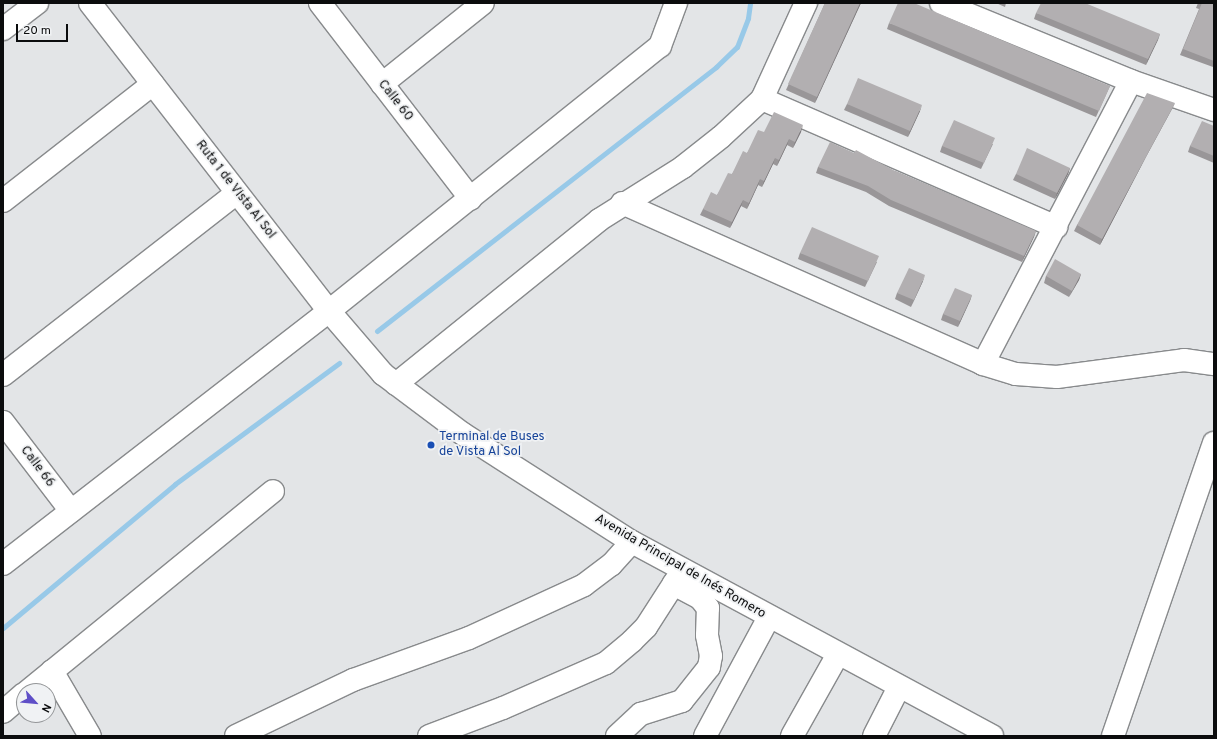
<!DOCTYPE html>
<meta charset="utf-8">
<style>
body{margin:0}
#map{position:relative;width:1217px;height:739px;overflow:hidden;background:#e3e5e7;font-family:Overpass,sans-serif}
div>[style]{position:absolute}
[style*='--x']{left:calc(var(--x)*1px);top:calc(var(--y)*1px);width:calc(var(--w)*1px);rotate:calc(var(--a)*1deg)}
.stream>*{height:5px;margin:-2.5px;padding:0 2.5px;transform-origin:2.5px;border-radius:2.5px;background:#98c9e8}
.roads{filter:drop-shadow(1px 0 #888a8c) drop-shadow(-1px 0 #888a8c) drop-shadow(0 1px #888a8c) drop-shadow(0 -1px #888a8c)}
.minor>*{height:22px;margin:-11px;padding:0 11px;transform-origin:11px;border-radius:11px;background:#fff}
.wall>*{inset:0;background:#999698}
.shaded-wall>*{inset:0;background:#7d7a7c}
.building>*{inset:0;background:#b2afb1}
.dots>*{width:11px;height:11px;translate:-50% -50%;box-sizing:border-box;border:2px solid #f0f2f4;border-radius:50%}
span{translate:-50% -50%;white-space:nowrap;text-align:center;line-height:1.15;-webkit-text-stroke:3.5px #f0f2f4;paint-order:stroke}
.street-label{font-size:13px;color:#0b0c0d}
.transit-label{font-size:13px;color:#164399}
.left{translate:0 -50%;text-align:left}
.frame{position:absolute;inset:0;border:4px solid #0b0c0d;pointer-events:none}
.north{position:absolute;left:16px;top:683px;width:40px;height:40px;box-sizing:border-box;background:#f0f2f4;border:1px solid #949698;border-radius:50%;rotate:117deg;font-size:11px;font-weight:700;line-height:16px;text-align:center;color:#0b0c0d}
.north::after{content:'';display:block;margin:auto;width:14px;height:18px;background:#5f4fc7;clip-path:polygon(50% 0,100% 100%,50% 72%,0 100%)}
.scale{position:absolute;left:16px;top:24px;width:52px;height:18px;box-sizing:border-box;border:2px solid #0b0c0d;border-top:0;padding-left:5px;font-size:12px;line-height:14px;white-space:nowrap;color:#0b0c0d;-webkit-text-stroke:3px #f0f2f4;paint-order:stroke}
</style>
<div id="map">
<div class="stream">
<div style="--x:377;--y:331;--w:430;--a:-37.9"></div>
<div style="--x:716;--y:67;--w:29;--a:-44"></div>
<div style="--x:737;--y:47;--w:31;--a:-69"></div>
<div style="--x:748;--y:18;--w:15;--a:-82"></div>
<div style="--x:3;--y:628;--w:224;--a:-39.9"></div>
<div style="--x:175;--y:484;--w:204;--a:-36.4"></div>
</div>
<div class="roads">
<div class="minor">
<div style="--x:90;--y:3;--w:390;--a:52.2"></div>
<div style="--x:329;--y:311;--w:83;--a:49.4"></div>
<div style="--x:383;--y:374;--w:100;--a:36.9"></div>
<div style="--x:463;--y:434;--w:201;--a:32.6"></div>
<div style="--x:632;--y:542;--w:409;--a:28.3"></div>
<div style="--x:320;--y:3;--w:247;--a:52.4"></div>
<div style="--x:941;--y:3;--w:205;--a:22.3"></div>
<div style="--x:1131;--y:81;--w:88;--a:19.3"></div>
<div style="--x:3;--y:29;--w:43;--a:-37.4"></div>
<div style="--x:382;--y:84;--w:129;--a:-38.7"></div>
<div style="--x:762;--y:99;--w:321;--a:23.5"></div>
<div style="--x:3;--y:201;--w:190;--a:-38"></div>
<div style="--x:622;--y:203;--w:395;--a:24"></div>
<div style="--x:983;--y:364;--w:34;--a:17"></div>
<div style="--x:1016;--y:374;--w:41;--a:4.2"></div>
<div style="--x:1057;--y:377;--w:128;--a:-7.6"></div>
<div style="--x:1184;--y:360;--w:30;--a:8"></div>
<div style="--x:983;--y:364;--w:319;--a:-62.4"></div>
<div style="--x:3;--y:375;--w:296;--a:-37.9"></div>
<div style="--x:396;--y:384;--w:261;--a:-38.9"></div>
<div style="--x:599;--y:220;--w:99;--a:-32.2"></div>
<div style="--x:683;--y:167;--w:48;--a:-38.3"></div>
<div style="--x:721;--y:137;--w:56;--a:-42.8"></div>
<div style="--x:762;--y:99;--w:106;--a:-65.4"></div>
<div style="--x:3;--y:422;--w:112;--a:52.6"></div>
<div style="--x:3;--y:564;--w:413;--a:-37.8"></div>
<div style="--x:329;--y:311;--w:424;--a:-38.7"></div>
<div style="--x:660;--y:46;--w:46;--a:-69.6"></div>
<div style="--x:52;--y:671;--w:75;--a:59.7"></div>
<div style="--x:28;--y:691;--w:316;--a:-39.2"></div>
<div style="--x:3;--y:712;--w:28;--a:-41"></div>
<div style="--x:236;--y:736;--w:130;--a:-25.6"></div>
<div style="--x:353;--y:680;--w:123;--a:-19.9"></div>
<div style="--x:469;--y:638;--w:127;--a:-24.7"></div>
<div style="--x:584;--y:585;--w:34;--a:-37"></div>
<div style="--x:611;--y:565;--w:31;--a:-48"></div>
<div style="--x:429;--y:736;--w:79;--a:-20.7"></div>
<div style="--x:503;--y:708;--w:112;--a:-23.6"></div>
<div style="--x:606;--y:663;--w:34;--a:-40"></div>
<div style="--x:632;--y:641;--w:20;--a:-45"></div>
<div style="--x:646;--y:627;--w:67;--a:-57.3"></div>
<div style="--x:617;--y:736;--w:33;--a:-43"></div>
<div style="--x:641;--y:714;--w:43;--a:-17.6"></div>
<div style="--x:682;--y:701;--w:43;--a:-51.5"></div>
<div style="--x:709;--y:667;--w:11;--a:-80"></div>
<div style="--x:711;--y:656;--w:21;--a:-101"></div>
<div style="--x:707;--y:635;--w:27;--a:-88"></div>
<div style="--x:708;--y:608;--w:13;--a:-129"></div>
<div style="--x:700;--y:598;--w:30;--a:-152"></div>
<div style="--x:705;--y:736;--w:135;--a:-61.7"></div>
<div style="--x:792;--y:736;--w:94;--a:-60.7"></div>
<div style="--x:874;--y:736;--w:55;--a:-63"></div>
<div style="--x:1113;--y:736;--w:310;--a:-71"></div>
</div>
</div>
<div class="wall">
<div style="clip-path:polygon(825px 3px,861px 3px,815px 103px,786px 90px)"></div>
<div style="clip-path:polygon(996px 3px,1006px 3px,1005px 7px)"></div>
<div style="clip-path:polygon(1198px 3px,1214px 3px,1214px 64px,1213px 67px,1180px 55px,1199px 9px,1196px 8px)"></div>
<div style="clip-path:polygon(1036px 13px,1160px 34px,1146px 65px,1034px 19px)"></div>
<div style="clip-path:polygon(889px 23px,1110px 86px,1096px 117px,887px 29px)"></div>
<div style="clip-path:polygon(1175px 103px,1172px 109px,1147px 155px,1100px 245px,1074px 231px,1077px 225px)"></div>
<div style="clip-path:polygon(847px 104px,920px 111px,908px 137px,844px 110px)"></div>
<div style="clip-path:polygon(1214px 126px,1214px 163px,1188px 152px,1190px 146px)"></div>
<div style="clip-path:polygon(764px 132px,801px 132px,793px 148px,787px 145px,777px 166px,773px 164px,762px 187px,758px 185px,747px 209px,741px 206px,730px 228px,700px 215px,703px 209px,717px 195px,747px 153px)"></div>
<div style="clip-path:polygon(993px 144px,981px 169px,940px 152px,942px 146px)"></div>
<div style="clip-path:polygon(818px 167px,895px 171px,1036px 231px,1022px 262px,889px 206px,866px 192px,816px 173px)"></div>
<div style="clip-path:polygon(1070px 168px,1068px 174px,1055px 199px,1013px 180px,1016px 174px)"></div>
<div style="clip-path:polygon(800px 253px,877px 262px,865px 287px,798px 259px)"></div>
<div style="clip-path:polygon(1081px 274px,1079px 280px,1069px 297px,1044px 283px,1046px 276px)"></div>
<div style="clip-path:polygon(923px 281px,911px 307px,895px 299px,897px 293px)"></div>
<div style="clip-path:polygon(972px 295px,958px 327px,941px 320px,943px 314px)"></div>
</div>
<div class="shaded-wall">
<div style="clip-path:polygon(860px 3px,861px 3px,815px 103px,817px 97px)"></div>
<div style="clip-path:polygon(1160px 34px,1158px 40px,1146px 65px,1148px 59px)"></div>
<div style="clip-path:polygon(1175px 103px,1172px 109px,1147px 155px,1100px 245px,1102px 239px,1150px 149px)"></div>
<div style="clip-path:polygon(922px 105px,920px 111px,908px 137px,910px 131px)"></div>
<div style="clip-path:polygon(803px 125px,801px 132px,793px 148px,795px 142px)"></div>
<div style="clip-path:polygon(789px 139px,787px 145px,777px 166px,779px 160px)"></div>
<div style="clip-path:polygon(775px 158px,773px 164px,762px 187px,764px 181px)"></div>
<div style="clip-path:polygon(1070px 168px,1068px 174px,1055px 199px,1057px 193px)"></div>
<div style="clip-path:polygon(760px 179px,758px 185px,747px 209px,749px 203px)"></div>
<div style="clip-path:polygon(743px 200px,741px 206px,730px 228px,732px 222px)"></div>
<div style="clip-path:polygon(1036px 231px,1034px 237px,1022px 262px,1024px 256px)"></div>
<div style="clip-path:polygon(1081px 274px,1079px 280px,1069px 297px,1072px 291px)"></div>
<div style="clip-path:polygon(925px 275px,923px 281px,911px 307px,914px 300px)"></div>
<div style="clip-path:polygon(972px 295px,970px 301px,958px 327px,960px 321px)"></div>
</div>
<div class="building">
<div style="clip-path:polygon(825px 3px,860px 3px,817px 97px,788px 84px)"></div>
<div style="clip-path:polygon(898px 3px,914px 3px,1110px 86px,1099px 111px,889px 23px)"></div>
<div style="clip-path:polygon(1041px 3px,1085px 3px,1160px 34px,1148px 59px,1036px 13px)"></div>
<div style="clip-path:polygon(1202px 3px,1214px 3px,1214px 61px,1183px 49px)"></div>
<div style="clip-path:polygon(858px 78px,922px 105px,910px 131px,847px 104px)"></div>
<div style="clip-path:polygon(1147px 93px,1175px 103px,1150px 149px,1102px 239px,1077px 225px)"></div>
<div style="clip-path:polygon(774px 112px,803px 125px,795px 142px,789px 139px,779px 160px,775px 158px,764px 181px,760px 179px,749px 203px,743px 200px,732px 222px,703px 209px,711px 192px,717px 195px,728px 173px,732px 174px,743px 151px,747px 153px,758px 130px,764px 132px)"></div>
<div style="clip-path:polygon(954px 120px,995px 138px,984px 163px,942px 146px)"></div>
<div style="clip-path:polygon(1202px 121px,1214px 126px,1214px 156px,1190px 146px)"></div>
<div style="clip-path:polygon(830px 142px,854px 153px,856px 150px,895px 171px,1036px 231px,1024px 256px,891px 200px,868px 186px,818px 167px)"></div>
<div style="clip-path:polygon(1027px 148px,1070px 168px,1057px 193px,1016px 174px)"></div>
<div style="clip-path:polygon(812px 227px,879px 256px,868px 281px,800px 253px)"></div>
<div style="clip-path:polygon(1055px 259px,1081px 274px,1072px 291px,1046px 276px)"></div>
<div style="clip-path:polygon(909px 268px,925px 275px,914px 300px,897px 293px)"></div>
<div style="clip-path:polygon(955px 288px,972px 295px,960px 321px,943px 314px)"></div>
</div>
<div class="dots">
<div style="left:431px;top:445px;background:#1a4fb4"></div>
</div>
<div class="street-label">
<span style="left:395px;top:101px;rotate:52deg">Calle 60</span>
<span style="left:235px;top:190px;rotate:52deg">Ruta 1 de Vista Al Sol</span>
<span style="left:37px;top:467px;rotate:53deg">Calle 66</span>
<span style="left:680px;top:567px;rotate:30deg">Avenida Principal de Inés Romero</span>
</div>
<div class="transit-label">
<span class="left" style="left:439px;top:445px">Terminal de Buses<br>de Vista Al Sol</span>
</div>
<div class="frame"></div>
<div class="north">N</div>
<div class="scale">20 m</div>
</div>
